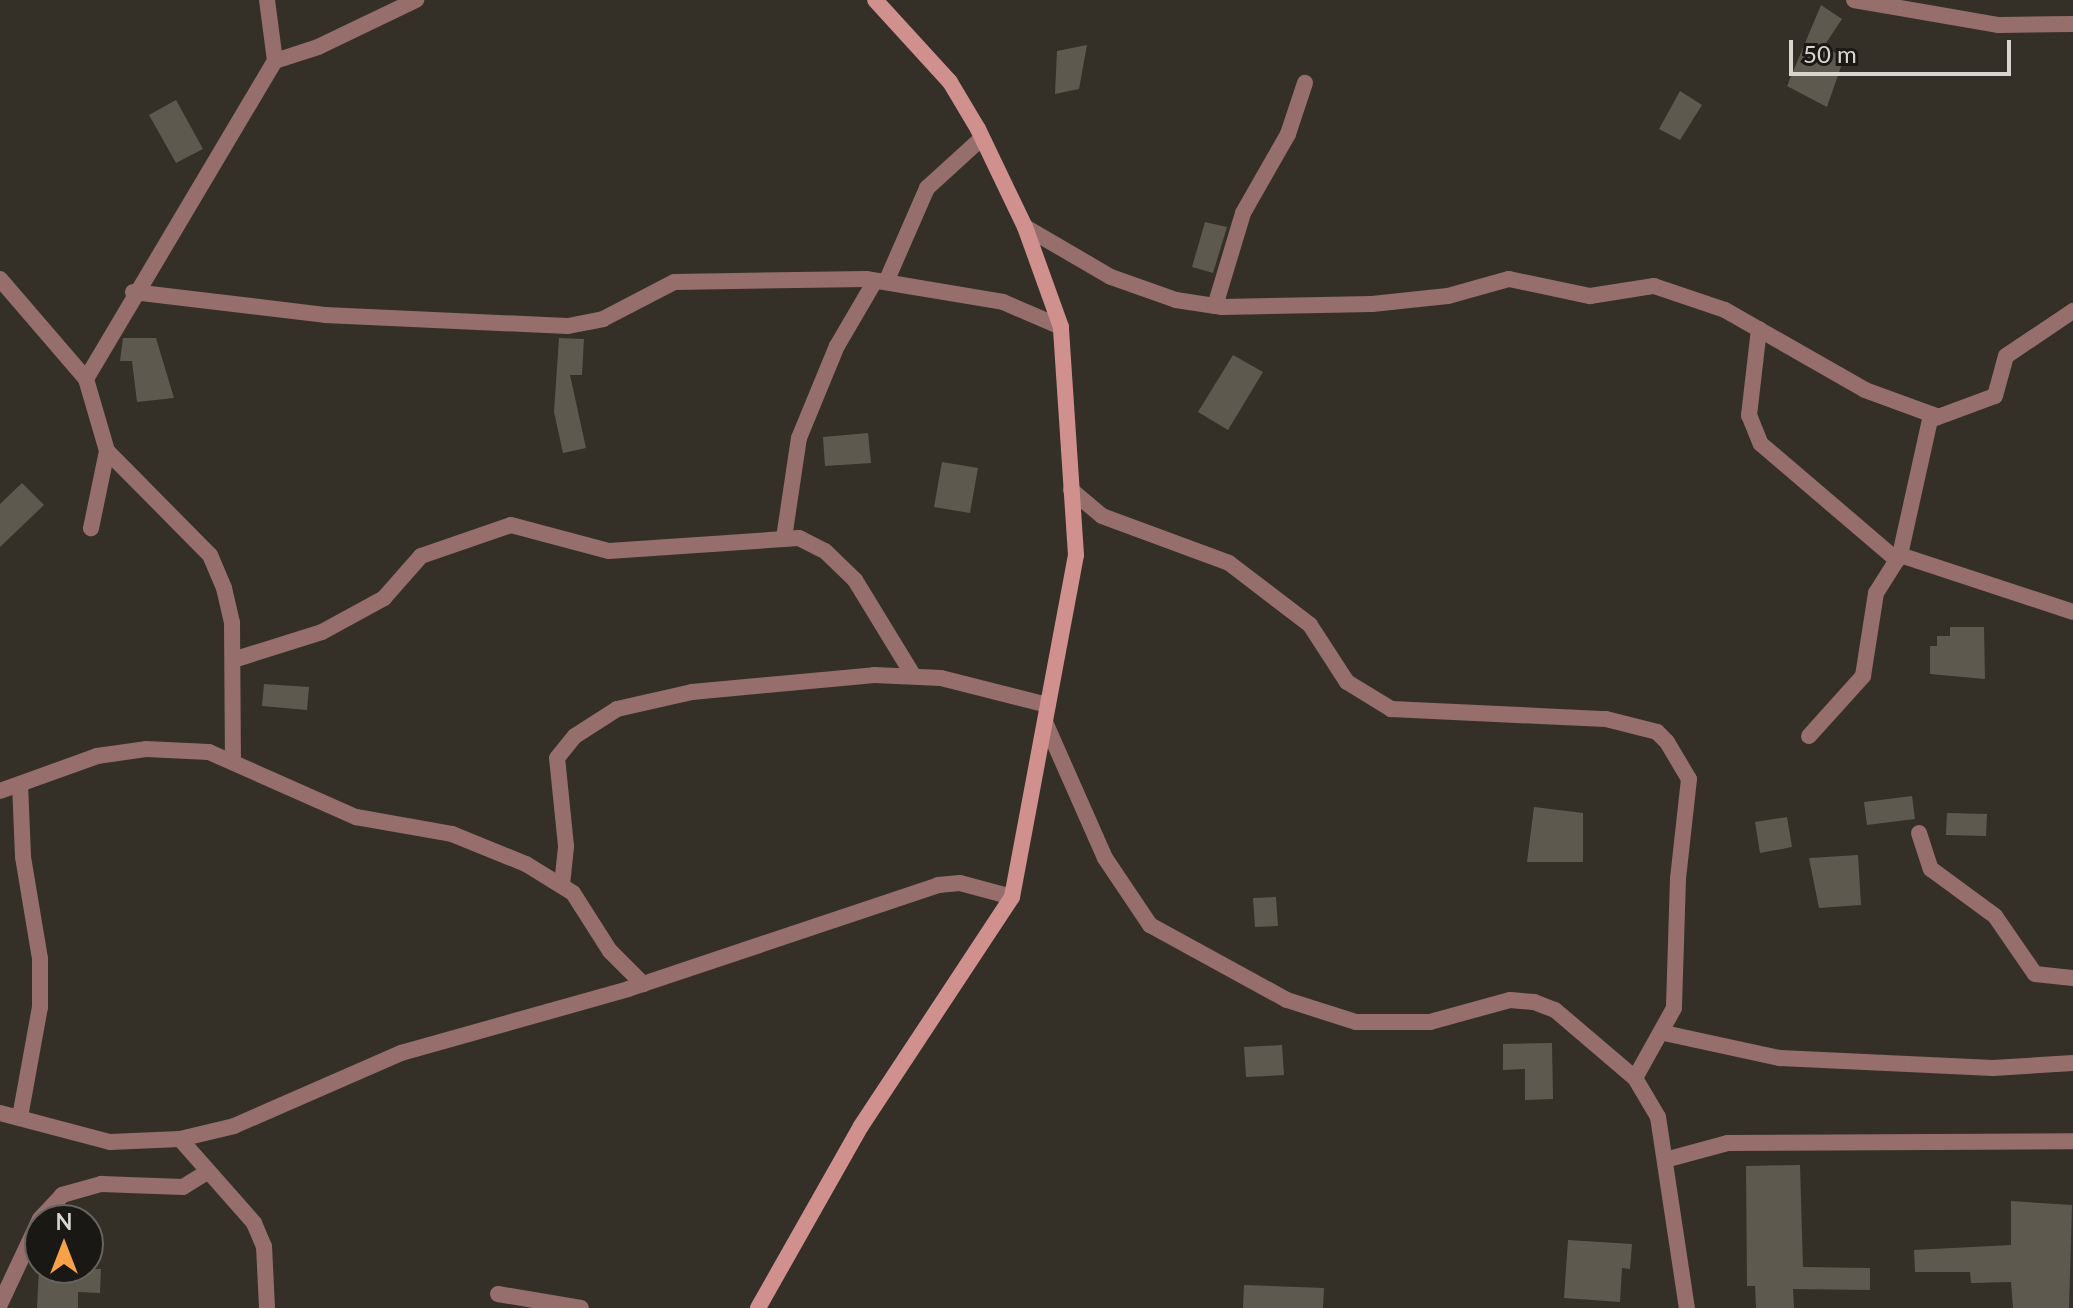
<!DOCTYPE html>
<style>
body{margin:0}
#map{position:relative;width:2073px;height:1308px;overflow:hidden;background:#343027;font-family:Lato,sans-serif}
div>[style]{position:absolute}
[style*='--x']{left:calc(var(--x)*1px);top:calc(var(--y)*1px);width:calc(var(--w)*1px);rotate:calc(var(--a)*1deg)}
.building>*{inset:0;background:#5e594f}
.street>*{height:16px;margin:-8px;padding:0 8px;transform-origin:8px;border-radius:8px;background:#966e6c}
.secondary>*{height:16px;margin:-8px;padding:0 8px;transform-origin:8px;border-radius:8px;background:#d0908e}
span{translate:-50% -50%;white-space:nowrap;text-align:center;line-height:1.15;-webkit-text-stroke:7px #1a1814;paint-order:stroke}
.north{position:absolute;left:24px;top:1204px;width:80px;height:80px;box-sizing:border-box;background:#1a1814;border:2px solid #66645f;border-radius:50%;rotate:0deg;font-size:22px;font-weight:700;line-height:32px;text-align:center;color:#d8d5cf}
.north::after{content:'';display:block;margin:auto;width:28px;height:36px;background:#f7a248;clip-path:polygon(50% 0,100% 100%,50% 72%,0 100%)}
.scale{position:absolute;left:1789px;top:40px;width:222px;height:36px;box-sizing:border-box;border:4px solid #d8d5cf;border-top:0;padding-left:10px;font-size:24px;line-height:28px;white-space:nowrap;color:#d8d5cf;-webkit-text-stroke:6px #1a1814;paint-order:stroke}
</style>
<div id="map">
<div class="building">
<div style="clip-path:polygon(1821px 5px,1842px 19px,1824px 46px,1844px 58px,1827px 107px,1787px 86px)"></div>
<div style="clip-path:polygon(1087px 45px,1079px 89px,1055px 94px,1057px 51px)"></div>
<div style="clip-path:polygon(1680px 91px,1702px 105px,1680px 140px,1659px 129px)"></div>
<div style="clip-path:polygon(176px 100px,203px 149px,176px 163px,149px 115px)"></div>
<div style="clip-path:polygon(1205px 222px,1227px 227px,1213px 273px,1192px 267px)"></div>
<div style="clip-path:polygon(123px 338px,156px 338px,174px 398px,137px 402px,132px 361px,120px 361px)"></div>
<div style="clip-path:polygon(559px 338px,584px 339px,582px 375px,570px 375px,586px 448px,563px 453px,554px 412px)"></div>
<div style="clip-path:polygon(1233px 355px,1263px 372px,1228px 430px,1198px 412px)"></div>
<div style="clip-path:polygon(868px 433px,871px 463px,825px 466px,823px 437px)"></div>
<div style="clip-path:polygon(942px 462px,978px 468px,970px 513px,934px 507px)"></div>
<div style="clip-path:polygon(22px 483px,44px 505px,0 547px,0 504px)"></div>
<div style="clip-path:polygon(1950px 627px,1984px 627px,1985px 679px,1930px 674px,1930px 646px,1937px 646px,1937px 636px,1950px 636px)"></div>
<div style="clip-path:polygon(264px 684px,309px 687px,307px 710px,262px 706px)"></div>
<div style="clip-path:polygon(1912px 796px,1915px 819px,1867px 825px,1864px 802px)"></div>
<div style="clip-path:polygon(1534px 807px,1583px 813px,1583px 862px,1527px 862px)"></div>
<div style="clip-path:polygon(1947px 813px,1987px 814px,1986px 836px,1946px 835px)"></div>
<div style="clip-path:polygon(1787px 817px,1792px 847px,1760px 853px,1755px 822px)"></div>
<div style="clip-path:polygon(1858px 855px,1861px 905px,1819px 908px,1809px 858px)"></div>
<div style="clip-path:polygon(1276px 897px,1278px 926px,1255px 927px,1253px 898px)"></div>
<div style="clip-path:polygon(1552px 1043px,1553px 1099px,1525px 1100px,1525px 1069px,1503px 1070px,1503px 1044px)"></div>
<div style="clip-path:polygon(1282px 1045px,1284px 1075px,1246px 1077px,1244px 1047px)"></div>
<div style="clip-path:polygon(1800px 1165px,1803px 1267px,1870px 1268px,1870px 1290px,1793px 1289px,1794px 1308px,1756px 1308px,1755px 1286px,1747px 1286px,1746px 1166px)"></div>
<div style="clip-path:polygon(2011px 1201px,2072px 1205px,2069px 1308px,2013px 1308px,2011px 1282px,1971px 1283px,1970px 1272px,1915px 1272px,1914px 1250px,2011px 1245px)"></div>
<div style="clip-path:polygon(1568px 1240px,1632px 1244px,1630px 1269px,1622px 1268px,1620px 1302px,1564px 1298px)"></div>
<div style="clip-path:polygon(39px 1268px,101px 1269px,100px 1293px,78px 1292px,78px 1308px,37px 1308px)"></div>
<div style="clip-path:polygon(1244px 1285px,1324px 1288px,1323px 1308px,1243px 1308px)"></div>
</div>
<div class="street">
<div style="--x:267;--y:0;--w:62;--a:82.5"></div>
<div style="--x:1854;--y:0;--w:147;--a:9.8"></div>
<div style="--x:1999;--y:25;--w:74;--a:-0.8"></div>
<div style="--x:1025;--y:227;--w:99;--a:30.2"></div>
<div style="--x:1111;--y:277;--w:69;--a:19.5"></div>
<div style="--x:1176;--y:300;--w:47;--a:8.7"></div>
<div style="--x:1222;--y:307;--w:150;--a:-1.1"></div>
<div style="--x:1372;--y:304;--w:76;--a:-6"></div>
<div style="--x:1448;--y:296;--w:63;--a:-15.6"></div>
<div style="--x:1509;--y:279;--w:83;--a:11.9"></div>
<div style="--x:1590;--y:296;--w:65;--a:-8.9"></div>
<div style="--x:1654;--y:286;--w:75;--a:18.7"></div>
<div style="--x:1725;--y:310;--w:161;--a:29.7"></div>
<div style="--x:1865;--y:390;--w:76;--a:20.1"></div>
<div style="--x:0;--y:279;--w:132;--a:49.3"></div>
<div style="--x:86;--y:379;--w:75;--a:73.7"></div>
<div style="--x:107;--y:451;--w:79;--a:101.7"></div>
<div style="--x:886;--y:282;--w:103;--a:-66.4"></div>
<div style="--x:927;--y:188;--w:74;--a:-42.3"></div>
<div style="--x:133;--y:292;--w:193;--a:6.8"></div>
<div style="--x:325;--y:315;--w:243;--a:2.6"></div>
<div style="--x:568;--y:326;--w:36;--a:-11"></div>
<div style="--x:603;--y:319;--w:80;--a:-27.5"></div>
<div style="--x:674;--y:282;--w:192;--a:-0.9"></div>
<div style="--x:866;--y:279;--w:139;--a:9.5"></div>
<div style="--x:1003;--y:302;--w:63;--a:23.3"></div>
<div style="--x:1215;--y:306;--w:97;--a:-73.2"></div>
<div style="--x:1243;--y:213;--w:91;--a:-60.3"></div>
<div style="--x:1288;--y:134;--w:54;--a:-71.6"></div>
<div style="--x:1759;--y:329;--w:87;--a:96.6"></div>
<div style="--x:1749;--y:415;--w:31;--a:68"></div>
<div style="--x:1761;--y:444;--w:179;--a:40.5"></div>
<div style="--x:86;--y:379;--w:370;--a:-59.3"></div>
<div style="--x:275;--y:61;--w:45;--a:-18"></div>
<div style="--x:318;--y:47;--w:109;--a:-25.6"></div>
<div style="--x:107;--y:451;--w:146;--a:45.3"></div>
<div style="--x:210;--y:555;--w:36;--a:67"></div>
<div style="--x:224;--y:588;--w:36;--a:77"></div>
<div style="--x:232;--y:623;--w:139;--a:89.6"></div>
<div style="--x:1071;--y:490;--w:40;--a:40"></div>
<div style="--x:1102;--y:516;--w:135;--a:20.3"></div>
<div style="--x:1229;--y:563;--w:102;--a:37.4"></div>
<div style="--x:1310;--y:625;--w:68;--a:57"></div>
<div style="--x:1347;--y:682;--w:52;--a:31.5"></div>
<div style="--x:1391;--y:709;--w:215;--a:2.7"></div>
<div style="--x:1606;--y:719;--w:53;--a:14.3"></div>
<div style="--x:1657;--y:732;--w:14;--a:45"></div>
<div style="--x:1667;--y:742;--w:43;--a:59.3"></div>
<div style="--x:1689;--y:779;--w:101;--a:96.3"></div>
<div style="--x:1678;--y:879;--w:129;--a:91.8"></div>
<div style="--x:1674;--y:1008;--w:80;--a:119.1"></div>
<div style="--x:784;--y:538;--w:101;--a:-81.5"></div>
<div style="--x:799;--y:438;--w:100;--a:-67.6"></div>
<div style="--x:837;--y:346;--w:75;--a:-59.7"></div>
<div style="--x:1900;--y:555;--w:182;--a:18.2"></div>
<div style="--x:233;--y:660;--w:93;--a:-17.5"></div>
<div style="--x:322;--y:632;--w:71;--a:-28.7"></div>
<div style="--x:384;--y:598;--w:56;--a:-48.6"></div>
<div style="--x:421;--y:556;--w:95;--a:-19"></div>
<div style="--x:511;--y:525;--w:101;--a:14.9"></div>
<div style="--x:609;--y:551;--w:190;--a:-3.9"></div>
<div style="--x:799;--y:538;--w:29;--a:27"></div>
<div style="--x:825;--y:551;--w:42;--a:44"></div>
<div style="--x:855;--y:580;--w:111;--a:58.6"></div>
<div style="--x:1045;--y:722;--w:149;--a:66.2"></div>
<div style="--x:1105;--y:858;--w:81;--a:56.1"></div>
<div style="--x:1150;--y:925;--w:156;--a:28.7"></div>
<div style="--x:1287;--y:1000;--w:72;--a:17.7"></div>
<div style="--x:1356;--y:1022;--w:74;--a:0"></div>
<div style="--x:1430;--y:1022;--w:83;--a:-15.4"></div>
<div style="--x:1510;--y:1000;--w:24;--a:5"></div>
<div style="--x:1534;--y:1002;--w:22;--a:21"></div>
<div style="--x:1555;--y:1010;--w:105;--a:40.4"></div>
<div style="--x:1635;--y:1078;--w:45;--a:59.5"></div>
<div style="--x:1658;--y:1117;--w:193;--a:81.4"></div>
<div style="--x:1809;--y:736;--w:81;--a:-48"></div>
<div style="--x:1863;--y:676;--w:84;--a:-81.1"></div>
<div style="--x:1876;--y:593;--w:45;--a:-57.7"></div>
<div style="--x:1900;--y:555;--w:138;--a:-77.5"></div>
<div style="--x:1930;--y:420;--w:69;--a:-20.3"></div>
<div style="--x:1995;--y:396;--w:41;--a:-74.6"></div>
<div style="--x:2006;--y:356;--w:81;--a:-33.9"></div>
<div style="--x:20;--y:784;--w:73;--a:87.6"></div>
<div style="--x:23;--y:857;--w:103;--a:80.5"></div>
<div style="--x:40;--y:959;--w:48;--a:90"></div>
<div style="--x:40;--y:1007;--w:112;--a:100.3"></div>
<div style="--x:0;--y:791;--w:103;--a:-19.8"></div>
<div style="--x:97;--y:756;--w:49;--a:-8.1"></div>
<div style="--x:146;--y:749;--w:63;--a:2.7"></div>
<div style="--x:209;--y:752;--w:161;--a:23.9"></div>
<div style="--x:356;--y:817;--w:97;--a:10"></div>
<div style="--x:452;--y:834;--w:80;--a:22.1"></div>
<div style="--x:526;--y:864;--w:55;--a:31.7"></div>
<div style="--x:573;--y:893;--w:69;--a:57.5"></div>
<div style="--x:610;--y:951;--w:47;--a:45"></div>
<div style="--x:1919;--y:833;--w:38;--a:72"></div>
<div style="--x:1931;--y:869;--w:79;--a:36.3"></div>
<div style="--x:1995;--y:916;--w:70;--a:55.4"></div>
<div style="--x:2035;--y:974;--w:38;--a:6"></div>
<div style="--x:562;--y:885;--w:39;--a:-84"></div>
<div style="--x:566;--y:846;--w:88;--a:-95.8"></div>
<div style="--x:557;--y:758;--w:28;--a:-51"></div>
<div style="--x:575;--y:736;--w:50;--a:-32.7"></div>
<div style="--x:617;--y:709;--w:77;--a:-12.8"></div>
<div style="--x:692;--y:692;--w:183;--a:-5.3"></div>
<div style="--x:874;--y:675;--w:67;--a:2.6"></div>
<div style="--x:941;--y:678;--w:110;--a:14.2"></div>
<div style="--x:1664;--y:1033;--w:119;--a:12.2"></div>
<div style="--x:1780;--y:1058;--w:213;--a:2.7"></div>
<div style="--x:1993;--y:1068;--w:80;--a:-3.6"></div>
<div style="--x:0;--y:1113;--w:114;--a:14.8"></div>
<div style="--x:110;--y:1142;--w:70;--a:-2.5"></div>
<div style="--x:180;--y:1139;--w:56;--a:-13.5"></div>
<div style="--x:234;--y:1126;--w:182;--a:-23.6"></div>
<div style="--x:401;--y:1053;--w:236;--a:-15.7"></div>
<div style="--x:628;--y:989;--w:327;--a:-18.5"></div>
<div style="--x:938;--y:885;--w:22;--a:-5"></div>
<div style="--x:960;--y:883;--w:54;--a:15.1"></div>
<div style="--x:180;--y:1139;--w:112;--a:48.6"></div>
<div style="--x:254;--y:1223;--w:25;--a:67"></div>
<div style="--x:264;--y:1246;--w:62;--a:87.2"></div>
<div style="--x:1665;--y:1160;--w:65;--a:-15.1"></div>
<div style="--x:1728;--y:1143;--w:345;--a:-0.3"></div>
<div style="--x:498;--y:1294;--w:84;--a:9.6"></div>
<div style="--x:0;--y:1304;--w:94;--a:-64.8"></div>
<div style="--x:40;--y:1219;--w:33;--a:-47"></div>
<div style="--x:62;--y:1195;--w:41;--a:-15.8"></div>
<div style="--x:101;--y:1184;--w:82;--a:2.1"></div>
<div style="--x:183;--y:1187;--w:28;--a:-32"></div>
</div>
<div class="secondary">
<div style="--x:758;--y:1308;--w:209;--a:-60.5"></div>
<div style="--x:861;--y:1126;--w:274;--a:-56.6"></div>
<div style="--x:1012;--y:897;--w:348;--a:-79.4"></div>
<div style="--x:1076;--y:555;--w:228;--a:-93.8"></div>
<div style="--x:1061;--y:327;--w:106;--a:-109.8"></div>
<div style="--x:1025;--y:227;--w:109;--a:-115.6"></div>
<div style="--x:978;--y:129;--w:55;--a:-120.8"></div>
<div style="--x:950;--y:82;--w:111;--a:-132.4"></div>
</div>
<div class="north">N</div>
<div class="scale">50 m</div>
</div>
